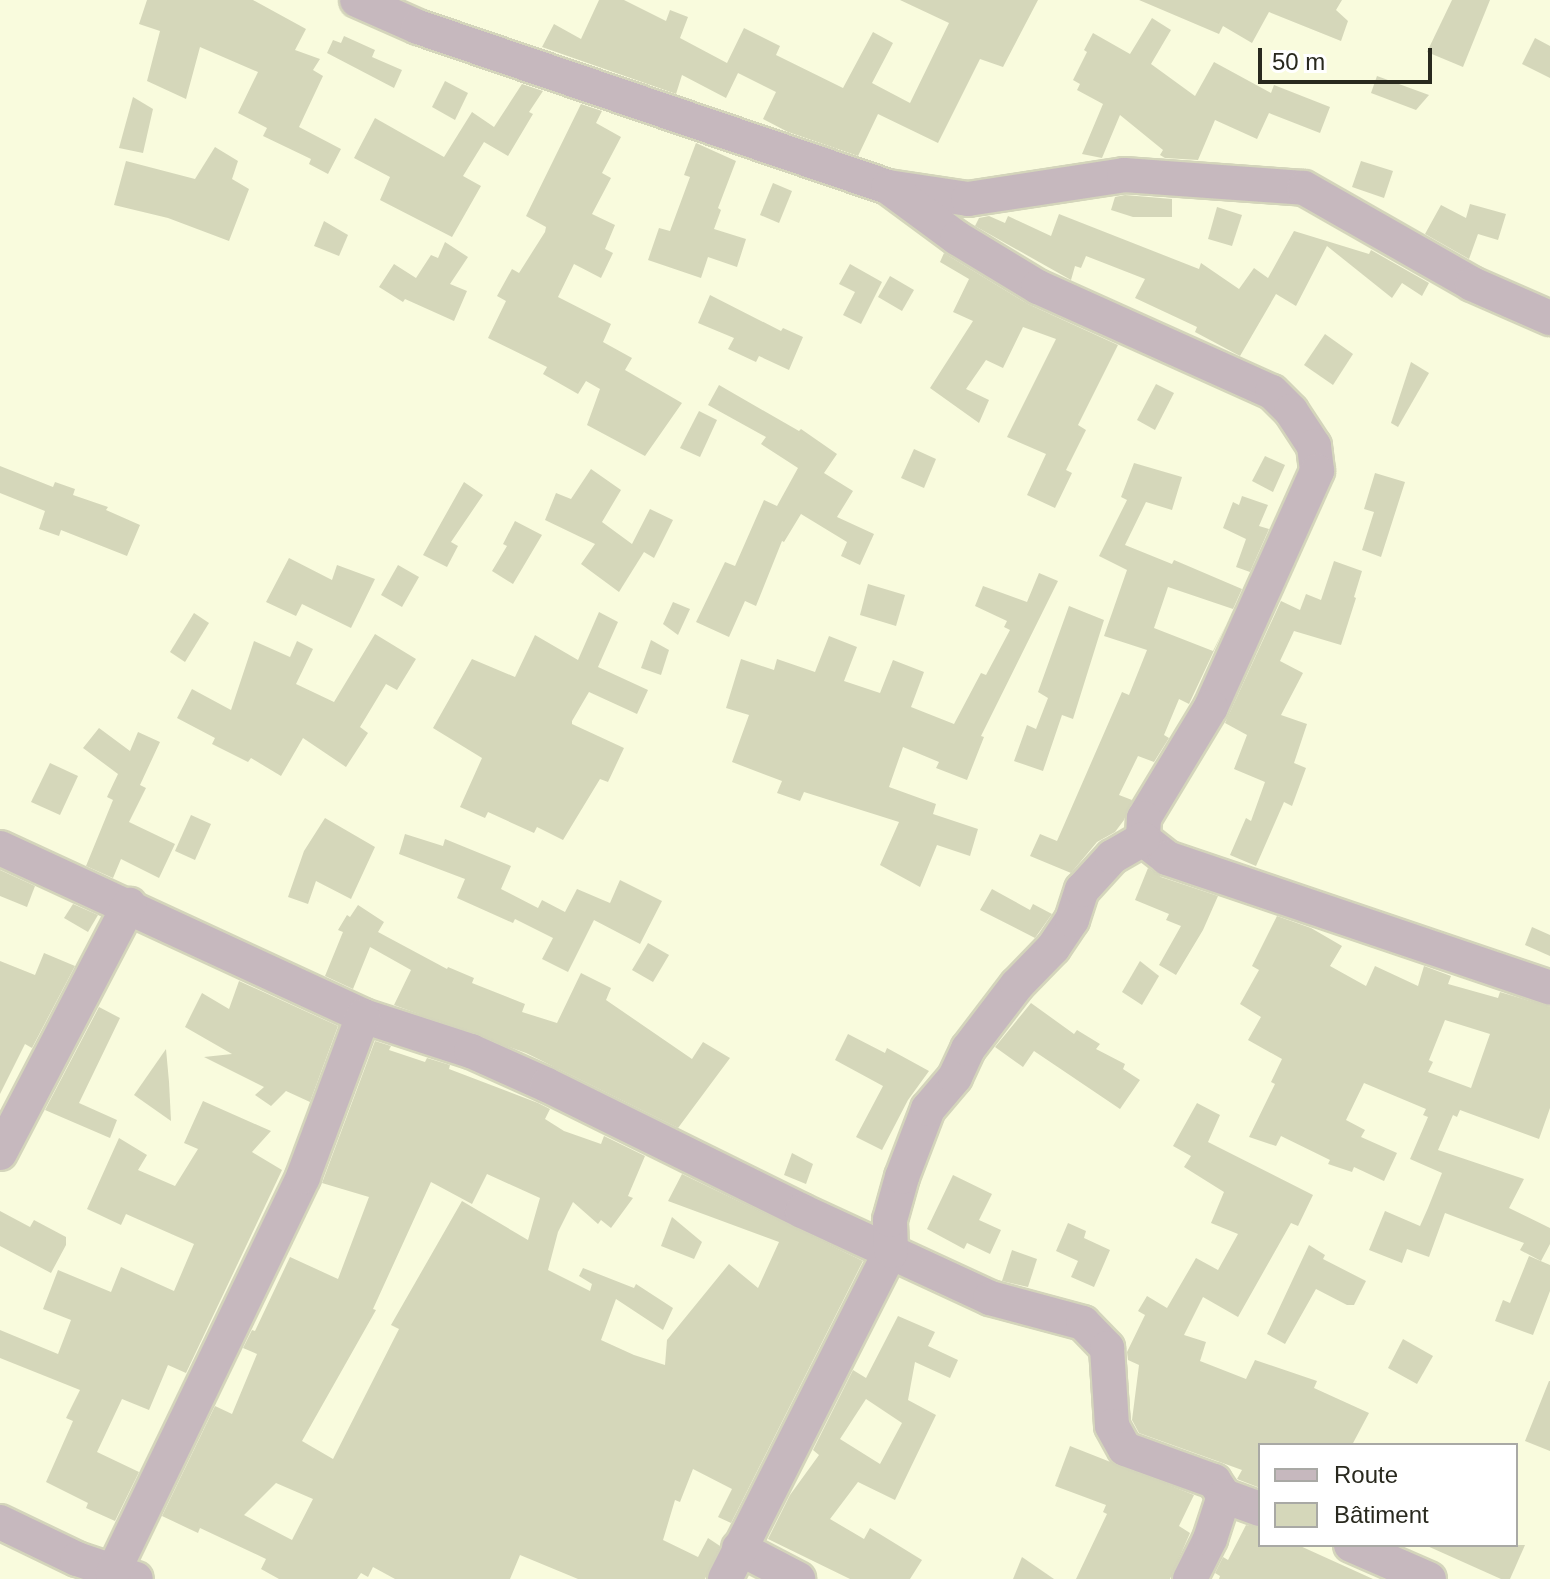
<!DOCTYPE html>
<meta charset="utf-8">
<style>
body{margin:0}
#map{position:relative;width:1550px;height:1579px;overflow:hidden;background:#f9fbdd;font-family:Helvetica,sans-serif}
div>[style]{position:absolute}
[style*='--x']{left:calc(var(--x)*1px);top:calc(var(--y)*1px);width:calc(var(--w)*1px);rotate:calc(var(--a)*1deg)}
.building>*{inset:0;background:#d5d7ba}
.roads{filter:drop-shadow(2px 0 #d4d5bb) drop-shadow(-2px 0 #d4d5bb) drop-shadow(0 2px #d4d5bb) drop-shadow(0 -2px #d4d5bb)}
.minor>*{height:34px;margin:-17px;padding:0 17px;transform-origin:17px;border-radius:17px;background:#c6b8be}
span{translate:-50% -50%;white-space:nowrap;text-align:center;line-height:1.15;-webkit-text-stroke:8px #fff;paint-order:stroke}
.legend{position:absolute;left:1258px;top:1443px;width:260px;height:104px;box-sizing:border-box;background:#fff;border:2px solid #a9a9a5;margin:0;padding:10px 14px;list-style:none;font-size:24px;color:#29291e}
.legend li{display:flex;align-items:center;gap:16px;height:40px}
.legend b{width:40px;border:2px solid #a9a9a5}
.scale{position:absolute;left:1258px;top:48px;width:174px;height:36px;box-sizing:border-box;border:4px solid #29291e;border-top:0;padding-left:10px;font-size:24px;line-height:28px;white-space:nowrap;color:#29291e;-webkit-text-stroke:6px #fff;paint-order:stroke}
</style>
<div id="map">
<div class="building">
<div style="clip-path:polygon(147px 0,253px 0,306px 29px,295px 50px,320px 59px,313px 70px,323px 76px,299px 127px,341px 149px,328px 174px,309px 164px,311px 159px,263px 136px,267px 128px,238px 113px,258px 72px,200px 47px,186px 99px,147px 81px,160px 31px,139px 24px)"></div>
<div style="clip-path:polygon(599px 0,624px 0,666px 21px,670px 10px,688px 17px,680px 38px,727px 63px,744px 28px,780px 46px,776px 55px,843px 88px,873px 32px,893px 43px,872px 83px,910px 103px,949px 23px,900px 0,1038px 0,1003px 67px,980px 59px,938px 143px,878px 114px,858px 156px,788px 132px,763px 119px,776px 92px,738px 73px,726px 98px,682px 75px,676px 94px,542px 47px,554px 24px,581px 39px)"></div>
<div style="clip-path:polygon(1139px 0,1342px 0,1336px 10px,1348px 21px,1341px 41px,1269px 12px,1252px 43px,1223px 26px,1219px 34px)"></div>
<div style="clip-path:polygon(1452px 0,1490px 0,1463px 67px,1427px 52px)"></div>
<div style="clip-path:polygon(1152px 18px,1171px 30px,1151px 64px,1195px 96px,1214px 62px,1271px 93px,1274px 85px,1330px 107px,1320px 133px,1269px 113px,1257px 139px,1215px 120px,1198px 160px,1165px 158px,1160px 155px,1163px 150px,1120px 115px,1102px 158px,1082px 154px,1103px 104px,1077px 90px,1080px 84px,1073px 80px,1087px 52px,1084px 50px,1093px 33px,1130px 54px)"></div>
<div style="clip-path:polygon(344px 36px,375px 50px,372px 57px,402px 70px,394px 88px,327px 53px,333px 40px,341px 43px)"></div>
<div style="clip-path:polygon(1535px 38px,1550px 46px,1550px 78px,1522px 64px)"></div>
<div style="clip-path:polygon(1377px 76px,1429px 95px,1416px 110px,1371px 93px)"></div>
<div style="clip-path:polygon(445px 81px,468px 93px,455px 120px,432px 107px)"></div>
<div style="clip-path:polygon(522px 84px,543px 91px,529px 112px,533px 114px,508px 156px,484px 142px,463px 176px,481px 186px,452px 237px,380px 200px,390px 177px,354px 158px,375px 118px,444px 157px,472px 112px,494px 127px)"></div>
<div style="clip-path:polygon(133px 97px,153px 109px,143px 153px,119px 148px)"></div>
<div style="clip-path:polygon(581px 104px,602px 111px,596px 123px,621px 137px,602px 173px,611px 178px,592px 214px,615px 225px,605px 249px,613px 253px,601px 278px,574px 264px,558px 297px,611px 324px,603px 342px,632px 358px,625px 370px,682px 403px,645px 456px,587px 425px,600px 389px,586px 381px,578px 394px,543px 374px,547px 367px,488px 338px,506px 301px,497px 296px,512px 269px,519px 273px,545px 232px,546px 227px,526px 216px)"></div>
<div style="clip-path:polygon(696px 143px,736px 161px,718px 208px,721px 210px,714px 229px,746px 239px,737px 267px,708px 257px,701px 278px,648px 260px,659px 228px,670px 231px,690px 177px,684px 175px)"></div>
<div style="clip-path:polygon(215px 147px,238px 161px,232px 179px,249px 189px,229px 241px,168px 218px,114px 205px,126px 161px,195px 179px)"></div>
<div style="clip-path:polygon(1361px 161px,1393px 171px,1384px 198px,1352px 187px)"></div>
<div style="clip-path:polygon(773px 183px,792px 191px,779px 223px,760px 215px)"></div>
<div style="clip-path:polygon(1125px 195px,1172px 199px,1172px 217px,1133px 217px,1111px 210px,1115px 197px)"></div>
<div style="clip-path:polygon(1470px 204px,1506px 214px,1498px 240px,1478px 234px,1469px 259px,1425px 234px,1441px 205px,1466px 218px)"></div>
<div style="clip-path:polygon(1217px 207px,1242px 215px,1232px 246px,1208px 239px)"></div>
<div style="clip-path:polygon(1059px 214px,1199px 269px,1201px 263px,1239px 289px,1254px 268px,1268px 278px,1294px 231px,1369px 254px,1371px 250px,1429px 283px,1422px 296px,1402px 283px,1392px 298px,1327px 246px,1296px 306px,1276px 294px,1240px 356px,1195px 332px,1197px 327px,1135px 298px,1145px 279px,1086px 256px,1081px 268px,1075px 266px,1071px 280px,975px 226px,979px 218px,989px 216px,1005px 223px,1008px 216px,1051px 236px)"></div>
<div style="clip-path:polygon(324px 221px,348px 235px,339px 256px,314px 246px)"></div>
<div style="clip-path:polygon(445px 242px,468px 257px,450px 284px,467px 291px,454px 321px,405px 299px,403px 302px,379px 287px,394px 264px,416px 278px,431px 255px,438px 258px)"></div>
<div style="clip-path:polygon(944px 253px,1028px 304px,1118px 345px,1078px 425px,1086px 430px,1066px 470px,1072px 473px,1055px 508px,1027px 495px,1046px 454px,1007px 437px,1056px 339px,1023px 327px,1003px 368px,986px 360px,966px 389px,989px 400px,979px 423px,930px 388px,973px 321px,953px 312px,969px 279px,940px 262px)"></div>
<div style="clip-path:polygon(850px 264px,882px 282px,861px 324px,843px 315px,855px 292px,839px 284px)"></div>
<div style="clip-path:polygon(890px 276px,914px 290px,902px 311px,878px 297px)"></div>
<div style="clip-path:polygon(710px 295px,781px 331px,783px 328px,803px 337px,789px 370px,759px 356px,756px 362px,728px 349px,734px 338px,698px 323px)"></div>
<div style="clip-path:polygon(1325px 334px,1353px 354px,1333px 385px,1304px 365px)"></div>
<div style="clip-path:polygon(1411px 362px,1429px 373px,1398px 427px,1391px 423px)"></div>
<div style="clip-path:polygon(1156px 384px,1174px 393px,1155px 430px,1137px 420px)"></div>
<div style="clip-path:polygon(719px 385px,799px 431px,801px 429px,837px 454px,824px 473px,853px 491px,837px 517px,874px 534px,860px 565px,841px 556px,847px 542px,801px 514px,784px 542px,782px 541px,756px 606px,745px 601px,729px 637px,696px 622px,725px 562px,735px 566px,764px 500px,777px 506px,798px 468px,761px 444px,766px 437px,708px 405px)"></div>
<div style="clip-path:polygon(699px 411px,717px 420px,700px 457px,680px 448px)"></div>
<div style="clip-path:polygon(914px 449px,936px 459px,924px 488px,901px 478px)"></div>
<div style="clip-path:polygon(1265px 456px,1285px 465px,1273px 492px,1252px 481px)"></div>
<div style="clip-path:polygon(1134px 463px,1182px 477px,1172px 510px,1146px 502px,1125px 545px,1172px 564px,1174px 560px,1242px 589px,1233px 609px,1168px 587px,1154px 628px,1213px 651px,1226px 625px,1189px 704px,1179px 699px,1164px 735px,1169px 738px,1154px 762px,1138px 756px,1119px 795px,1132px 800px,1124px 820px,1115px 832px,1097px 842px,1071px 873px,1030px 856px,1040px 834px,1057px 841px,1122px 692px,1129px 695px,1147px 650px,1104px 636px,1127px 570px,1099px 556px,1127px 500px,1121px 497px)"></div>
<div style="clip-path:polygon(0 466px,53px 487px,55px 482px,75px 489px,73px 495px,108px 507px,106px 510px,140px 525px,127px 556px,61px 530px,59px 536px,39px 529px,45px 511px,0 493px)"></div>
<div style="clip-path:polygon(591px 469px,621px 490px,602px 522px,632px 544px,650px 509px,673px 520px,654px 558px,644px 552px,619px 592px,581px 564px,595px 544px,545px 520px,556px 493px,571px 499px)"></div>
<div style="clip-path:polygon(1375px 473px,1405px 482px,1381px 557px,1362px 550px,1374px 512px,1364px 509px)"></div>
<div style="clip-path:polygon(464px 482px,483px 495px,451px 542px,458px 546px,447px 567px,423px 555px)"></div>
<div style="clip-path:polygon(1242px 496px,1268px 505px,1259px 526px,1269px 529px,1250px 572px,1236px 567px,1246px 539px,1223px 528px,1233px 502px,1239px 505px)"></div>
<div style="clip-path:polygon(515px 521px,542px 535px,513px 584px,492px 571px,507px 546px,503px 544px)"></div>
<div style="clip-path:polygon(289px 558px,332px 580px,337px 565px,375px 579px,351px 628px,302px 604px,296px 616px,266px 602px)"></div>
<div style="clip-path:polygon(1334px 561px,1362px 571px,1354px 597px,1356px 598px,1341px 645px,1294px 631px,1280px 661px,1303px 673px,1281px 715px,1307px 724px,1294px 763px,1306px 768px,1292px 806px,1284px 802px,1256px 866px,1230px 855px,1246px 818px,1251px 821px,1265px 782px,1234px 769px,1247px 735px,1225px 723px,1281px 601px,1300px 610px,1306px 594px,1321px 600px)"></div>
<div style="clip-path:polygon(398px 565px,419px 577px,402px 607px,381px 595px)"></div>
<div style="clip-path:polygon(1039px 573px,1058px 581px,981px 736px,984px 737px,967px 780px,936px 768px,939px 762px,903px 747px,889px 787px,936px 804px,933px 814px,978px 829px,970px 856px,937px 845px,920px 887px,880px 865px,899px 822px,804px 792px,800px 801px,777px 793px,782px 781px,732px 762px,749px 715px,726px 708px,741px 659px,774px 670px,777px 659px,815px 672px,829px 636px,857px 647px,844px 681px,880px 693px,893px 660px,924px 672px,911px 707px,954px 724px,981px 673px,986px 675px,1010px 630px,1004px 627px,1007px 621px,975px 606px,983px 586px,1027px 602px)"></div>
<div style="clip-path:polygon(868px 584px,905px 595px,896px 626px,860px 615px)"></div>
<div style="clip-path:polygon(673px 602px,690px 609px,678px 635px,663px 624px)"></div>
<div style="clip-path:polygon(1069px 606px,1104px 620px,1073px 719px,1062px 715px,1043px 771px,1014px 761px,1027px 725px,1036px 729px,1048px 698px,1038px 692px)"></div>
<div style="clip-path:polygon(599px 612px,618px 622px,598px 667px,648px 690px,637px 714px,589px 692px,572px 721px,572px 724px,624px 748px,608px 782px,600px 779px,563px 840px,537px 827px,534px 833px,488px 812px,485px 818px,460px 807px,482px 758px,433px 728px,472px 659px,515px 677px,535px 635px,578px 660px)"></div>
<div style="clip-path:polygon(194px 613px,209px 623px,185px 662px,170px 652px)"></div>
<div style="clip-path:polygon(375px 634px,416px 659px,397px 690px,386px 684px,360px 727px,368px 733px,346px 767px,303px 738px,281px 776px,251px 758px,248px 762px,212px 744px,215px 738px,177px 718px,192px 689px,231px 710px,254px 641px,290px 657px,297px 641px,313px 649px,296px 684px,334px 702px)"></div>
<div style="clip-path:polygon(651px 640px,669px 650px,661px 675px,641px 668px)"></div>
<div style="clip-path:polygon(99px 728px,130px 751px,138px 732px,160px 742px,140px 785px,146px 788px,129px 822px,175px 844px,159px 878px,121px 859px,113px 878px,86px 866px,113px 800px,107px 797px,118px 774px,83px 748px)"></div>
<div style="clip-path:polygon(50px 763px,78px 776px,60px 815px,31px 802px)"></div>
<div style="clip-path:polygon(191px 815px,211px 824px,195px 860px,175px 851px)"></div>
<div style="clip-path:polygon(325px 818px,375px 847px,351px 899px,316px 881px,308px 904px,288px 897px,304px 851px)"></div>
<div style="clip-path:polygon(405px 834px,443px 846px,445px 839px,511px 866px,501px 889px,538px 908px,542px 900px,565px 912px,577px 889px,610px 903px,620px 880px,662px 901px,640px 944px,594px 920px,568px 972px,542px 959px,553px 938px,515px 919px,513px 923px,457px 898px,465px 879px,399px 854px)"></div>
<div style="clip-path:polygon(1148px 868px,1161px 877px,1218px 896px,1203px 930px,1176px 975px,1159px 965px,1181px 926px,1166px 920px,1169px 914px,1135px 900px)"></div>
<div style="clip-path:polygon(0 870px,35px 886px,27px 907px,0 896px)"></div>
<div style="clip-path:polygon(992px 889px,1030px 910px,1033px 904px,1052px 914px,1035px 938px,980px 910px)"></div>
<div style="clip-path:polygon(73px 904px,98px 915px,88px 932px,64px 918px)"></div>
<div style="clip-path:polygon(358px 905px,384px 922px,378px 932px,447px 969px,448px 967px,474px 978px,472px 983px,525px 1004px,522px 1012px,557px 1023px,581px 973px,611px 988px,606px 1000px,692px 1059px,703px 1042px,730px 1058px,678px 1128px,526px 1053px,394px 1005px,411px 970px,370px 947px,353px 989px,325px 976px,343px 932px,338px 930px,347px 915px,350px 917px)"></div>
<div style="clip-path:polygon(evenodd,1277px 916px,1311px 928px,1342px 946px,1330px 966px,1366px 986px,1375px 966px,1418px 986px,1424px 966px,1451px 976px,1448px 984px,1498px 998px,1500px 992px,1550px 1007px,1550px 1108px,1539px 1139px,1460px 1110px,1457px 1117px,1453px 1115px,1438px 1150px,1524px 1179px,1509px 1208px,1550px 1228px,1550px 1244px,1541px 1261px,1520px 1250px,1524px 1243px,1445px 1213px,1429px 1257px,1407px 1249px,1402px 1263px,1369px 1250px,1385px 1211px,1420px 1226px,1428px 1208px,1442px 1173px,1410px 1159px,1428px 1117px,1423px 1115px,1426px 1109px,1364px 1083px,1346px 1120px,1365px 1130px,1361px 1137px,1397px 1153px,1384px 1181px,1354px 1167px,1352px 1172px,1328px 1164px,1330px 1160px,1281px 1136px,1276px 1146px,1249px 1137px,1275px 1084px,1271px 1082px,1282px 1059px,1248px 1040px,1261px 1017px,1240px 1004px,1259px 970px,1252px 966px,1277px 916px,1445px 1020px,1490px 1034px,1471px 1088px,1428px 1072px,1433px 1062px,1429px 1060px,1445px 1020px)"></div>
<div style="clip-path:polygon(1532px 927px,1550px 935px,1550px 956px,1525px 945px)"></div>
<div style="clip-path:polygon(648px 943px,669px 955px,653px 982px,632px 970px)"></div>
<div style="clip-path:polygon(44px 953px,75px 966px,32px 1048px,25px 1044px,0 1094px,0 961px,35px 975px)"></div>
<div style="clip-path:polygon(1140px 961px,1159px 976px,1142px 1005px,1122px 992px)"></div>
<div style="clip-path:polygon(239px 981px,338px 1026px,310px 1102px,286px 1091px,271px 1106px,255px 1095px,264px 1087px,204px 1057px,232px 1054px,185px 1027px,202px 993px,229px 1009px)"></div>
<div style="clip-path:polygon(1031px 1003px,1074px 1034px,1077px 1030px,1100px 1044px,1096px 1049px,1125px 1064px,1123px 1069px,1140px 1080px,1120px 1109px,1034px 1051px,1023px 1067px,995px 1047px)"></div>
<div style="clip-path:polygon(99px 1007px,120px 1018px,79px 1103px,117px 1120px,110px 1138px,45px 1110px)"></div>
<div style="clip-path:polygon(848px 1034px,885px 1053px,887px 1048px,929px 1071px,908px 1100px,882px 1150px,856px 1137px,883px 1086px,835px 1060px)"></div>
<div style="clip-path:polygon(evenodd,375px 1041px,391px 1046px,389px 1050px,425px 1062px,427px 1058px,450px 1065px,449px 1069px,538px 1103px,550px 1109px,545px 1119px,564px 1131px,601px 1144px,604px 1136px,645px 1156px,628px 1196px,633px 1198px,611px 1228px,601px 1220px,598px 1224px,573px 1202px,558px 1232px,548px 1270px,590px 1291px,592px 1284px,579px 1276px,583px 1268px,634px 1288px,636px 1284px,673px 1308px,663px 1330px,616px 1299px,601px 1340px,634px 1355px,665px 1365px,667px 1340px,729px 1264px,758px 1288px,779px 1242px,668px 1201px,682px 1174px,863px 1261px,731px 1523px,718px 1517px,732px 1489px,693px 1469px,680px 1502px,675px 1500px,663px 1540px,698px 1557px,708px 1538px,720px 1546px,705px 1579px,578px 1579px,520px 1555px,510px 1579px,395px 1579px,373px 1567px,368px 1577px,361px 1573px,357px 1579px,279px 1579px,261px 1569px,266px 1559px,200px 1528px,198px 1533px,162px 1516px,215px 1406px,232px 1414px,257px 1354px,243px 1348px,252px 1330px,255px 1331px,290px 1257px,338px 1279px,369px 1197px,322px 1183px,375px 1041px,487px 1174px,540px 1198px,528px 1240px,462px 1201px,391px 1325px,399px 1329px,333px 1459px,302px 1441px,376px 1310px,373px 1309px,431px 1182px,472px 1204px,487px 1174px,375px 1041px,276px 1483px,313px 1499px,292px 1540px,244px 1515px,276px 1483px)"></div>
<div style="clip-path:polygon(166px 1049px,169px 1082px,171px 1121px,134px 1095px)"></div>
<div style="clip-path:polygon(203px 1101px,271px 1131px,252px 1152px,282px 1170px,186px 1373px,168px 1365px,149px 1410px,122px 1399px,97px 1452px,139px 1472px,115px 1521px,86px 1508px,88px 1503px,46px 1482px,73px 1421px,66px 1418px,80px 1390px,0 1358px,0 1330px,58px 1354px,71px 1320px,43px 1309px,58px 1270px,111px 1292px,121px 1267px,174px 1291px,194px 1244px,126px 1214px,121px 1225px,87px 1209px,119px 1138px,147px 1155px,138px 1170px,175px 1186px,198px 1149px,184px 1143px)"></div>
<div style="clip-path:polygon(1197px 1103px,1220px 1115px,1208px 1142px,1313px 1195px,1298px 1226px,1291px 1223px,1238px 1317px,1203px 1297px,1184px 1335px,1206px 1342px,1200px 1361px,1246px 1379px,1255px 1360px,1317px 1381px,1314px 1388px,1369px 1413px,1352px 1445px,1260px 1445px,1260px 1488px,1237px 1479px,1242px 1470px,1139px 1433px,1132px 1420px,1139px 1365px,1128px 1360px,1127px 1352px,1145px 1315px,1138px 1311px,1147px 1296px,1167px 1308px,1196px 1258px,1218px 1270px,1238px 1234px,1211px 1223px,1224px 1192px,1184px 1167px,1191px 1156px,1173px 1146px)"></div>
<div style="clip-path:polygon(792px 1153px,813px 1164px,806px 1184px,784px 1175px)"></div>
<div style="clip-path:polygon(953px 1175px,992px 1194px,979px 1220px,1001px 1230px,990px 1254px,967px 1243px,964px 1249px,927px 1229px)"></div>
<div style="clip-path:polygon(0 1211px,30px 1227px,34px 1220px,66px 1237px,66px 1245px,51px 1273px,0 1246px)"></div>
<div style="clip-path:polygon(672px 1217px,702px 1242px,694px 1259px,661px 1246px)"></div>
<div style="clip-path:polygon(1068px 1223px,1086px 1231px,1084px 1238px,1110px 1250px,1094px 1287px,1071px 1277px,1078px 1261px,1056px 1251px)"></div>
<div style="clip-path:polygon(1309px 1245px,1325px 1255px,1323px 1259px,1366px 1281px,1354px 1305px,1347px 1305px,1316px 1289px,1285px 1344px,1267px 1334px)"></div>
<div style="clip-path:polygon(1012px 1250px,1037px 1259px,1028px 1287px,1002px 1281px)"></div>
<div style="clip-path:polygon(1529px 1256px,1550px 1265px,1550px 1291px,1533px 1335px,1495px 1321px,1503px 1300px,1510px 1303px)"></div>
<div style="clip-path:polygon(evenodd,898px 1316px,935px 1332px,928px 1346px,958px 1360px,950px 1378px,915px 1362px,908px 1400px,936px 1415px,895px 1500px,858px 1482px,830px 1519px,864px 1539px,870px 1528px,922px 1560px,910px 1579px,850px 1579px,768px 1539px,790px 1495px,819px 1455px,813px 1450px,853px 1370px,866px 1378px,898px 1316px,866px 1399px,902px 1423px,880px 1464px,840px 1439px,866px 1399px)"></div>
<div style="clip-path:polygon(1403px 1339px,1433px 1356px,1417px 1384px,1388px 1368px)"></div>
<div style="clip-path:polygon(1549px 1381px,1550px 1381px,1550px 1451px,1525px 1441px)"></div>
<div style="clip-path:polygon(1070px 1446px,1194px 1495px,1179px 1526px,1190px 1533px,1170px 1579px,1076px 1579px,1107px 1514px,1103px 1512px,1106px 1505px,1055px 1486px)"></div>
<div style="clip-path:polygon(1246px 1525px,1260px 1528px,1260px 1545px,1298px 1545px,1373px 1579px,1219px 1579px,1220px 1576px,1215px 1573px,1223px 1557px,1228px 1560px)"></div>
<div style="clip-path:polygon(1425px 1545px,1525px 1545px,1510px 1579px,1501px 1579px)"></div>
<div style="clip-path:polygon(1022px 1557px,1054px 1579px,1013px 1579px)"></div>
</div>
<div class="roads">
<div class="minor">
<div style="--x:357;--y:0;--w:67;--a:23.9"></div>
<div style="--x:418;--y:27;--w:496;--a:18.8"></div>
<div style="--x:888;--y:187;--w:81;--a:8.5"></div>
<div style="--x:968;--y:199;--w:158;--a:-8.7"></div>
<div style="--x:1124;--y:175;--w:180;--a:4.1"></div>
<div style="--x:1304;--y:188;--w:193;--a:29.7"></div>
<div style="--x:1472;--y:284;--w:85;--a:23.6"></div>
<div style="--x:888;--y:187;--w:86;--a:36.5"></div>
<div style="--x:957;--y:238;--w:95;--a:31.2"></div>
<div style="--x:1038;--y:287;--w:256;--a:24.2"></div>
<div style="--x:1272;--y:392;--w:27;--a:45"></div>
<div style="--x:1291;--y:411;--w:42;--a:56.7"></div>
<div style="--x:1314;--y:446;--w:25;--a:83"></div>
<div style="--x:1317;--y:471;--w:259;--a:114.2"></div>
<div style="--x:1211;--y:707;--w:130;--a:121.1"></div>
<div style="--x:1144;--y:818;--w:21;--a:93"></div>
<div style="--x:1143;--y:839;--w:31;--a:38"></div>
<div style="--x:1167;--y:858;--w:404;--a:18.7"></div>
<div style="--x:0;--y:848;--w:400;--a:24.8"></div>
<div style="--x:363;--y:1016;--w:114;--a:18"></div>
<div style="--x:471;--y:1051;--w:83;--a:24.1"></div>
<div style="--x:547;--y:1085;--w:284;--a:26.3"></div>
<div style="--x:802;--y:1211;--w:207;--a:24.8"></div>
<div style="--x:990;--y:1298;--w:96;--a:15"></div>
<div style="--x:1083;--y:1323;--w:35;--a:46"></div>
<div style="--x:1107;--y:1348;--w:78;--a:86.3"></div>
<div style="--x:1112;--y:1426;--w:26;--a:61"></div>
<div style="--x:1125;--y:1449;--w:95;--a:19.8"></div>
<div style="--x:1214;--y:1481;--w:18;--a:56"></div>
<div style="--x:1224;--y:1496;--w:38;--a:20"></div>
<div style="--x:0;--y:1153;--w:280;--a:-62.5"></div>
<div style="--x:0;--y:1522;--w:85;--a:25.7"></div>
<div style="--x:77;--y:1559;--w:62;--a:18.7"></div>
<div style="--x:1351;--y:1545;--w:85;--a:23.6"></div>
<div style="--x:739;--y:1548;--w:67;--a:27.7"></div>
<div style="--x:114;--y:1579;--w:7;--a:-98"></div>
<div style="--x:113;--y:1572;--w:438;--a:-64.3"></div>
<div style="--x:303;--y:1177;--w:172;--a:-69.6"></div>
<div style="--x:725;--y:1579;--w:368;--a:-63.2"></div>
<div style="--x:891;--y:1251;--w:31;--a:-92"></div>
<div style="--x:890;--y:1220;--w:45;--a:-74.4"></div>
<div style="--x:902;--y:1177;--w:73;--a:-69.1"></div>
<div style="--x:928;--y:1109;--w:42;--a:-49.8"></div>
<div style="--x:955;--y:1077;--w:31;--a:-65"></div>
<div style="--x:968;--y:1049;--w:81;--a:-52.6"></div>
<div style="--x:1017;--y:985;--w:52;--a:-45.8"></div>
<div style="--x:1053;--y:948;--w:34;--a:-56"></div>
<div style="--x:1072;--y:920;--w:32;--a:-72"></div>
<div style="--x:1082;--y:890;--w:45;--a:-47.7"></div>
<div style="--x:1112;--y:857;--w:36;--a:-30"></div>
<div style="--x:1190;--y:1579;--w:45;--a:-63.4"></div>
<div style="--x:1210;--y:1539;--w:45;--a:-72"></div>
</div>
</div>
<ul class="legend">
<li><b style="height:10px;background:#c6b8be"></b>Route</li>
<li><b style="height:22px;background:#d5d7ba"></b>Bâtiment</li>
</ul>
<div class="scale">50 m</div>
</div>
